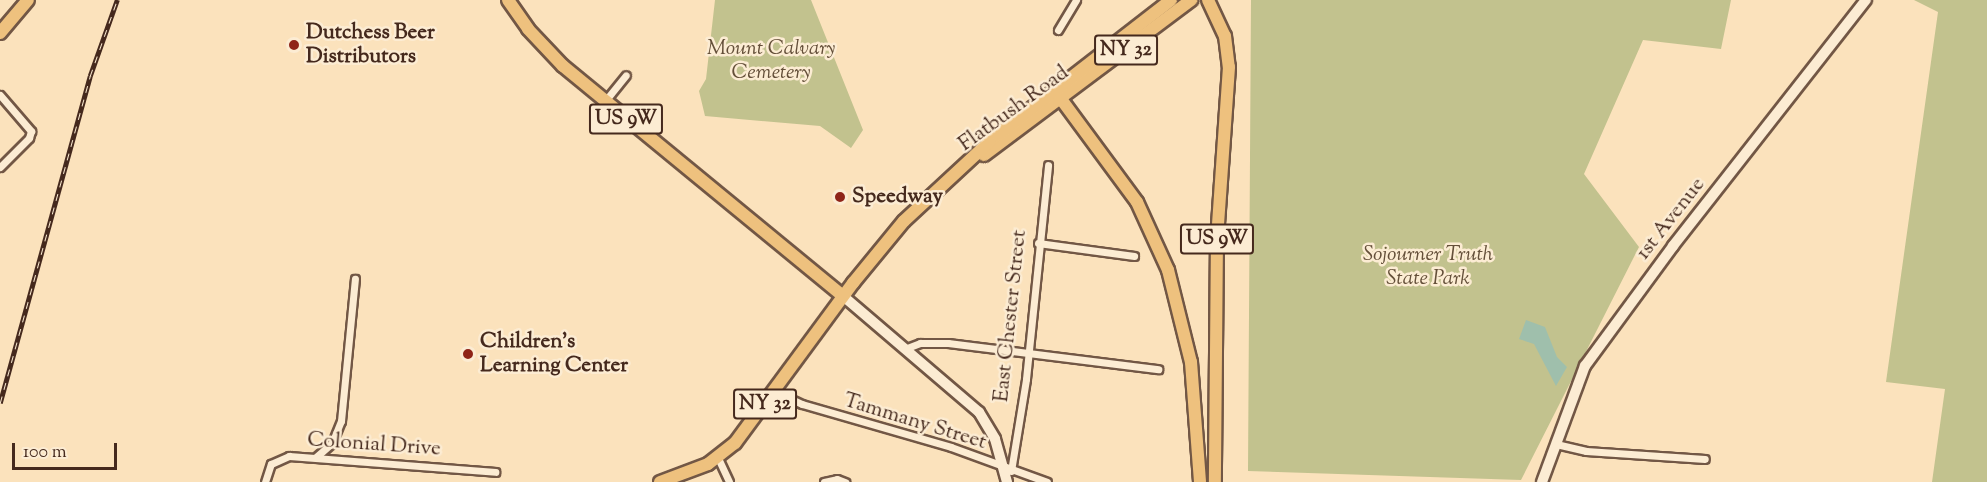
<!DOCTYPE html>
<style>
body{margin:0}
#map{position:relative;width:1987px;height:482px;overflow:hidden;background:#fbe2bc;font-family:"Sorts Mill Goudy",serif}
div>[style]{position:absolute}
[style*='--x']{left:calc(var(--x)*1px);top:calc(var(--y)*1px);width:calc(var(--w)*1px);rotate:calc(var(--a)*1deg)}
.green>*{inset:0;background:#c2c28e}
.water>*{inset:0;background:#9fbfac}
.roads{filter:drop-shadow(2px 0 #725745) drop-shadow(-2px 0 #725745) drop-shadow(0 2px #725745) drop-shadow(0 -2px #725745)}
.street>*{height:7px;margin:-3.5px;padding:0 3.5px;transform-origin:3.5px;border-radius:3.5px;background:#fcecd3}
.secondary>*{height:10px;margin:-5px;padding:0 5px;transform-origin:5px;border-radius:5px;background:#fcecd3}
.primary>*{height:12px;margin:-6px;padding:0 6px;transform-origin:6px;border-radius:6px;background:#eec17e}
.rail>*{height:4.5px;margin-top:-2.25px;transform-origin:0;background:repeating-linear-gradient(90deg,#fcecd3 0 7px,#45291d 0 14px);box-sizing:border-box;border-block:2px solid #45291d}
.dots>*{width:16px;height:16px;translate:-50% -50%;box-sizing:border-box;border:3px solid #fcecd3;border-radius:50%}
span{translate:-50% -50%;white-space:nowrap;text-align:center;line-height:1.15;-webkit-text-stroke:5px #fcecd3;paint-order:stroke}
.shield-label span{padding:2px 4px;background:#fcecd3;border:2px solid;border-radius:4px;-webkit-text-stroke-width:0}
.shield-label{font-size:20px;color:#45291d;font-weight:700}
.poi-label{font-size:21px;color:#45291d;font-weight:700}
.left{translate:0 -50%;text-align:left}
.park-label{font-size:21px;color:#644f39;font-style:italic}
.street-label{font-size:21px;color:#45291d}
.scale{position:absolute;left:12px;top:443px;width:105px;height:27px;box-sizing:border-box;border:3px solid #45291d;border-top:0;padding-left:8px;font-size:18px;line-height:21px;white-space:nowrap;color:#45291d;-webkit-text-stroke:4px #fcecd3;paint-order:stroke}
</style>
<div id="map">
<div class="green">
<div style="clip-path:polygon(715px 0,811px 0,863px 130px,851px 148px,820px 126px,705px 116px,699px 91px,706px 79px)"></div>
<div style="clip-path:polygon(1251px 0,1731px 0,1721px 49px,1643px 40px,1584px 174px,1639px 247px,1521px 480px,1248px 471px)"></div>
<div style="clip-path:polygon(1914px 0,1987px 0,1987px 482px,1932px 482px,1945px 389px,1886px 382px,1938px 12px)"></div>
</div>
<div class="water">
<div style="clip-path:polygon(1526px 320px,1545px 327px,1557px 357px,1567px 367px,1556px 386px,1534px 344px,1519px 339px)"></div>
</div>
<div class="roads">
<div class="street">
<div style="--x:1058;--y:30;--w:35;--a:-59"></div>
<div style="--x:0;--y:95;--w:48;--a:49.3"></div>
<div style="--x:31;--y:131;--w:7;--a:106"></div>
<div style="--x:29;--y:138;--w:41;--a:135"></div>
<div style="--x:605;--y:101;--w:33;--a:-51"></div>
<div style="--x:1038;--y:243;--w:97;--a:7.7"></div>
<div style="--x:907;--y:348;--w:14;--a:-21"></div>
<div style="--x:920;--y:343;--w:28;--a:0"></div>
<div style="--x:948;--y:343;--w:212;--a:7.1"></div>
<div style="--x:774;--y:391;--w:31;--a:25"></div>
<div style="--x:802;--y:404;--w:155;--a:16.1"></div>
<div style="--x:951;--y:447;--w:102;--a:20"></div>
<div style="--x:1556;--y:444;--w:31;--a:13"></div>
<div style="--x:1586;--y:451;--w:119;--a:3.8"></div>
<div style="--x:316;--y:457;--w:21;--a:-41"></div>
<div style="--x:332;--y:443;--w:24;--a:-68"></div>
<div style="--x:341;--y:421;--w:143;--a:-84.4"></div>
<div style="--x:718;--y:458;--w:26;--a:65"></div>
<div style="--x:1011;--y:471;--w:93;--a:-80.7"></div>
<div style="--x:1026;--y:379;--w:215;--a:-84.1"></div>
<div style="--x:265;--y:482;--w:19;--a:-72"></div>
<div style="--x:271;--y:464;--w:20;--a:-24"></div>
<div style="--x:289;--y:456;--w:207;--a:4.4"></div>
<div style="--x:824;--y:482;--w:13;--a:-13"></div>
<div style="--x:837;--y:479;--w:9;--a:21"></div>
</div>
<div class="secondary">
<div style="--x:843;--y:296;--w:179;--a:40.5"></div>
<div style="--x:979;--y:412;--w:31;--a:59"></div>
<div style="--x:995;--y:439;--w:45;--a:74.4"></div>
<div style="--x:1542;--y:482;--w:124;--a:-69.7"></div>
<div style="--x:1585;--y:366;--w:149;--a:-53.7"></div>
<div style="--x:1673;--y:246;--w:313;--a:-51.9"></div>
</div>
<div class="primary">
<div style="--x:508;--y:0;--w:35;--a:55"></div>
<div style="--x:528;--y:29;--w:51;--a:46.6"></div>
<div style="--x:563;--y:66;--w:362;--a:39.4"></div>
<div style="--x:1208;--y:0;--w:40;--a:65"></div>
<div style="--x:1225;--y:36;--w:31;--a:83"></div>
<div style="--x:1229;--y:67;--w:170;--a:94"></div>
<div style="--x:1217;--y:237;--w:245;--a:90.5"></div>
<div style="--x:0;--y:33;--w:43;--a:-49.7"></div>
<div style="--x:1062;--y:84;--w:15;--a:94"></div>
<div style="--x:1061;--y:99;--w:128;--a:53.6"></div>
<div style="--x:1137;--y:202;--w:75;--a:65.5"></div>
<div style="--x:1168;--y:270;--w:95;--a:76"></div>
<div style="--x:1191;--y:362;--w:120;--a:85.7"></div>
<div style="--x:984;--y:155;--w:259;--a:-36.8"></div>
<div style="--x:660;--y:482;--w:51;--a:-20.6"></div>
<div style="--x:708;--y:464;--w:34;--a:-38"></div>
<div style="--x:735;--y:443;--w:199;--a:-53.6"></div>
<div style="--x:853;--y:283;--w:80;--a:-50.6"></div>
<div style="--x:904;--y:221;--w:127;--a:-42.8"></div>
<div style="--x:997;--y:135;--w:220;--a:-37.8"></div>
</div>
</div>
<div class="rail">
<div style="--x:0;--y:403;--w:339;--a:-74.6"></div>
<div style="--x:90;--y:76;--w:81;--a:-70.4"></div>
</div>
<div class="dots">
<div style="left:294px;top:45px;background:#8f2418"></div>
<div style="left:840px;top:197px;background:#8f2418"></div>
<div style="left:468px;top:354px;background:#8f2418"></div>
</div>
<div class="shield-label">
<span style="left:1126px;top:50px">NY 32</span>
<span style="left:626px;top:119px">US 9W</span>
<span style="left:1217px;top:239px">US 9W</span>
<span style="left:765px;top:404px">NY 32</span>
</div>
<div class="poi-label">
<span class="left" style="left:306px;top:45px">Dutchess Beer<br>Distributors</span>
<span class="left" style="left:852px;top:197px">Speedway</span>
<span class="left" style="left:480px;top:354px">Children's<br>Learning Center</span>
</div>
<div class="park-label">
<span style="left:771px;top:61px">Mount Calvary<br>Cemetery</span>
<span style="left:1428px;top:267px">Sojourner Truth<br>State Park</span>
</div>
<div class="street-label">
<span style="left:1014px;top:109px;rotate:-36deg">Flatbush Road</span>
<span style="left:1671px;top:219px;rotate:-52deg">1st Avenue</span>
<span style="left:1011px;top:316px;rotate:-84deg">East Chester Street</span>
<span style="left:915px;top:422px;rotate:17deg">Tammany Street</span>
<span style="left:374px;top:445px;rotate:4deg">Colonial Drive</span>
</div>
<div class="scale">100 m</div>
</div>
